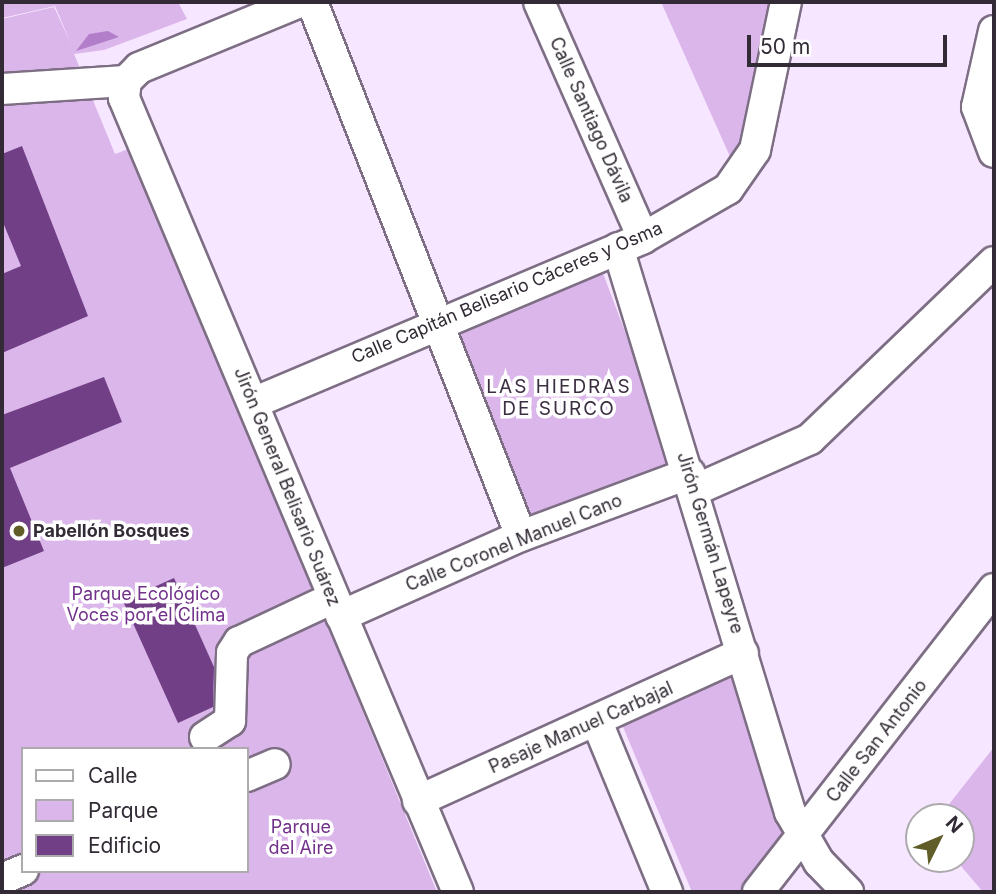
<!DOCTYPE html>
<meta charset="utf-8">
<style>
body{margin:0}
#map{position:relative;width:996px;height:894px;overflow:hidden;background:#f7e6ff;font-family:Inter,sans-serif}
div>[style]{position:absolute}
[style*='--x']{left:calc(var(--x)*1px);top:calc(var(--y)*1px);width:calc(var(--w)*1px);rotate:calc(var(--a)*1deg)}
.green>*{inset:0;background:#dab6ea}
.water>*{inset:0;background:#b37ec9}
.building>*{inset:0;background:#713f85}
.roads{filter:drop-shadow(2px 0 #7d6e84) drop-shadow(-2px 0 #7d6e84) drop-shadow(0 2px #7d6e84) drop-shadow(0 -2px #7d6e84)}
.minor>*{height:30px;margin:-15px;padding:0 15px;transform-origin:15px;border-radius:15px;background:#fff}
.dots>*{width:19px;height:19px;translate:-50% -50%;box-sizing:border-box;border:4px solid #fff;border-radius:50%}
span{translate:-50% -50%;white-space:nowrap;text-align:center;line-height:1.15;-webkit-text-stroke:7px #fff;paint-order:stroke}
.street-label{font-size:18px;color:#322b35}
.poi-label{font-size:18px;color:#322b35;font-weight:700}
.left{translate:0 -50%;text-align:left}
.park-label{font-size:18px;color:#71318a}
.neighbourhood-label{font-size:19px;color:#3b2e41;letter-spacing:2px}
.frame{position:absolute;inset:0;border:4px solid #322b35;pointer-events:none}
.legend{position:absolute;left:21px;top:747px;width:228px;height:126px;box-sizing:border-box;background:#fff;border:2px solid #adaaae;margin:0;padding:9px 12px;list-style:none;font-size:21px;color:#322b35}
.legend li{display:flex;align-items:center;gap:14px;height:35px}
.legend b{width:35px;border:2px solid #adaaae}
.north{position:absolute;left:905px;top:803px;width:70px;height:70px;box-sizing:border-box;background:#fff;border:2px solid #adaaae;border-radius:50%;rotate:47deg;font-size:19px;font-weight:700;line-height:28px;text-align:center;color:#322b35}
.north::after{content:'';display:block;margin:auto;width:24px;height:32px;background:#605d29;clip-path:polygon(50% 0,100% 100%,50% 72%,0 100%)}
.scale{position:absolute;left:747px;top:35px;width:200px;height:32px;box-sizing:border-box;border:4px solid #322b35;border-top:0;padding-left:9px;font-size:21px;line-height:24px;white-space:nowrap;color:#322b35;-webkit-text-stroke:5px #fff;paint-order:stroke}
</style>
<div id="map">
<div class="green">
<div style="clip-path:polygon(evenodd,2px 2px,178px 2px,187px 19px,104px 50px,74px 54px,115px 154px,131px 148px,437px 892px,2px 892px,2px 19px,54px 7px,72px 46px,55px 6px,2px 18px,2px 2px,23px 749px,247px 749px,247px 871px,23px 871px,23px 749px)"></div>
<div style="clip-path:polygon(661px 2px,776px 2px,749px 134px,732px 161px)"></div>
<div style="clip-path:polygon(601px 268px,677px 470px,524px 527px,448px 326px)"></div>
<div style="clip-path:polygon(738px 661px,789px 827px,743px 892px,692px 892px,621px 722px)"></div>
<div style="clip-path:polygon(994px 747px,994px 892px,983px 892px,955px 859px,961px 859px,961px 817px,939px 817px)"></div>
</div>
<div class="water">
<div style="clip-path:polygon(108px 31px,119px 37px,76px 51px,89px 34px)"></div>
</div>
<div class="building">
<div style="clip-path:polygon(22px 146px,88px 316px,2px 353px,2px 274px,21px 266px,2px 220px,2px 154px)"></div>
<div style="clip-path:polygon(104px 377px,122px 422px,10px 468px,44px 551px,2px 568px,2px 415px)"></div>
<div style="clip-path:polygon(174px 578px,214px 667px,213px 707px,178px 723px,123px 601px)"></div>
</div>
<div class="roads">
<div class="minor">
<div style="--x:312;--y:2;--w:573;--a:68.63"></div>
<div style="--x:539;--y:2;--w:258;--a:66.2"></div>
<div style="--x:994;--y:31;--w:78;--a:102.6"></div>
<div style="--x:977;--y:107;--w:48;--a:69.3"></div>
<div style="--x:126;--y:81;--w:17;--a:97"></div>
<div style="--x:124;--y:98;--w:861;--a:67.19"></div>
<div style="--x:126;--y:81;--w:18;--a:-45"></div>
<div style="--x:139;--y:68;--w:174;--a:-22.3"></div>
<div style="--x:2;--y:89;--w:124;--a:-3.7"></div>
<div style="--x:618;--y:248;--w:590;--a:73.04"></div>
<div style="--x:790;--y:812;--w:58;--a:59.9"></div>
<div style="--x:819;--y:862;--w:42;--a:46"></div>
<div style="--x:253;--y:403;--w:423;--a:-22.9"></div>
<div style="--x:643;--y:238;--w:98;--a:-30"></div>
<div style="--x:728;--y:189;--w:47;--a:-55.3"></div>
<div style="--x:755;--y:150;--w:151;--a:-78.2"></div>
<div style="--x:695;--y:490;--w:126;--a:-23.9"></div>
<div style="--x:810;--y:439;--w:255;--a:-43.9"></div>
<div style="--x:341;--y:616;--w:197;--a:-24"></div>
<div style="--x:521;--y:536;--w:180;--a:-20.4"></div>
<div style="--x:597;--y:722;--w:184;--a:67.6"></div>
<div style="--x:205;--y:737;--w:30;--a:-33"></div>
<div style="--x:230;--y:721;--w:68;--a:-88.3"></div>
<div style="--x:232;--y:653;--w:13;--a:-58"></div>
<div style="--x:239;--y:642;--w:104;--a:-25.1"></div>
<div style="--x:247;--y:776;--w:30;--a:-23"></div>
<div style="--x:418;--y:801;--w:357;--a:-24.5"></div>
<div style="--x:2;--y:879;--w:23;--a:-23"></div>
<div style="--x:758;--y:892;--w:384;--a:-52.1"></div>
</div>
</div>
<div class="dots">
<div style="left:19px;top:531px;background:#605d29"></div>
</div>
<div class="street-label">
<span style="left:591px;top:120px;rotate:66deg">Calle Santiago Dávila</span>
<span style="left:507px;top:293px;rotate:-23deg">Calle Capitán Belisario Cáceres y Osma</span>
<span style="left:287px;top:487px;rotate:68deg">Jirón General Belisario Suárez</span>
<span style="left:514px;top:543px;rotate:-22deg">Calle Coronel Manuel Cano</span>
<span style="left:710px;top:543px;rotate:73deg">Jirón Germán Lapeyre</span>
<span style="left:581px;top:728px;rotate:-24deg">Pasaje Manuel Carbajal</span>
<span style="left:877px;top:741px;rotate:-52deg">Calle San Antonio</span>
</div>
<div class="poi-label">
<span class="left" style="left:33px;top:531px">Pabellón Bosques</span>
</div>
<div class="park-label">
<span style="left:146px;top:605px">Parque Ecológico<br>Voces por el Clima</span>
<span style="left:301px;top:838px">Parque<br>del Aire</span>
</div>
<div class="neighbourhood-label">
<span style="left:559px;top:398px">LAS HIEDRAS<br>DE SURCO</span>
</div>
<div class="frame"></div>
<ul class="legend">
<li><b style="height:9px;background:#fff"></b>Calle</li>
<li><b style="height:19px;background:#dab6ea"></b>Parque</li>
<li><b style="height:19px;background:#713f85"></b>Edificio</li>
</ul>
<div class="north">N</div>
<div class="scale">50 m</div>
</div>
